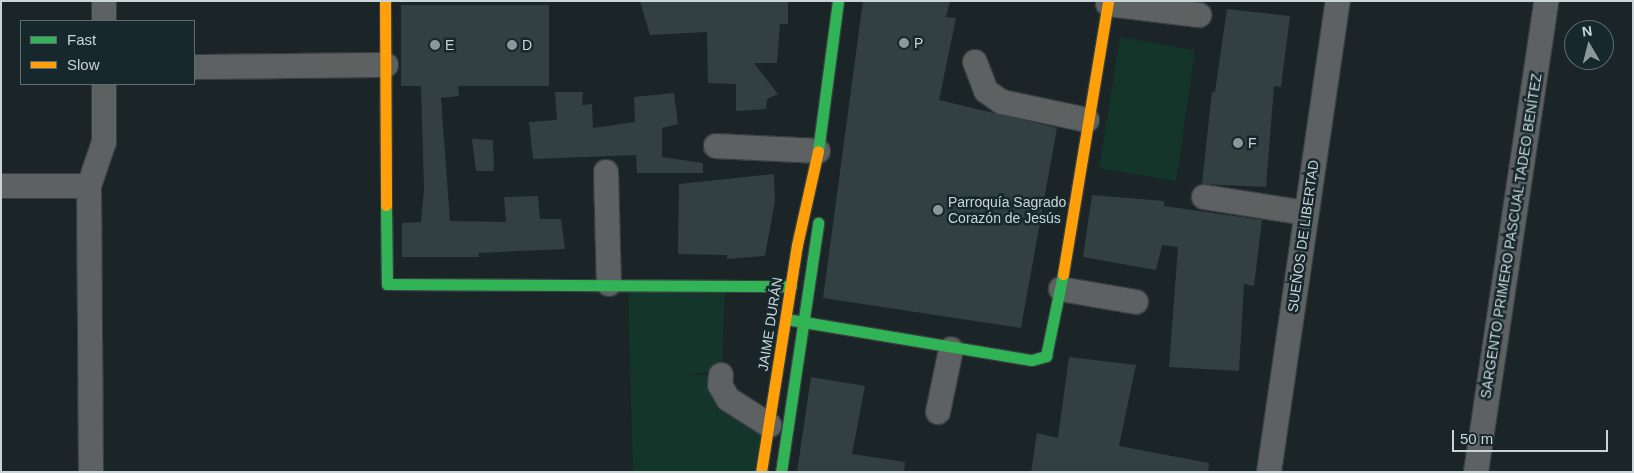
<!DOCTYPE html>
<meta charset="utf-8">
<style>
body{margin:0}
#map{position:relative;width:1634px;height:473px;overflow:hidden;background:#1b2427;font-family:Helvetica,sans-serif}
div>[style]{position:absolute}
[style*='--x']{left:calc(var(--x)*1px);top:calc(var(--y)*1px);width:calc(var(--w)*1px);rotate:calc(var(--a)*1deg)}
.green>*{inset:0;background:#13352a}
.building>*{inset:0;background:#334041}
.roads{filter:drop-shadow(1px 0 #383f42) drop-shadow(-1px 0 #383f42) drop-shadow(0 1px #383f42) drop-shadow(0 -1px #383f42)}
.street>*{height:24px;margin:-12px;padding:0 12px;transform-origin:12px;border-radius:12px;background:#5e6162}
.fast>*{height:11px;margin:-5.5px;padding:0 5.5px;transform-origin:5.5px;border-radius:5.5px;background:#30b455}
.slow>*{height:11px;margin:-5.5px;padding:0 5.5px;transform-origin:5.5px;border-radius:5.5px;background:#ff9f0a}
.dots>*{width:14px;height:14px;translate:-50% -50%;box-sizing:border-box;border:2px solid #16282c;border-radius:50%}
span{translate:-50% -50%;white-space:nowrap;text-align:center;line-height:1.15;-webkit-text-stroke:5px #16282c;paint-order:stroke}
.poi-label{font-size:14px;color:#cad5d8}
.left{translate:0 -50%;text-align:left}
.street-label{font-size:14px;color:#cad5d8}
.frame{position:absolute;inset:0;border:2px solid #cad5d8;pointer-events:none}
.legend{position:absolute;left:20px;top:20px;width:175px;height:65px;box-sizing:border-box;background:#16282c;border:1px solid #5e6d71;margin:0;padding:6px 9px;list-style:none;font-size:15px;color:#cad5d8}
.legend li{display:flex;align-items:center;gap:10px;height:25px}
.legend b{width:25px;border:1px solid #5e6d71}
.north{position:absolute;left:1564px;top:20px;width:50px;height:50px;box-sizing:border-box;background:#16282c;border:1px solid #5e6d71;border-radius:50%;rotate:352deg;font-size:14px;font-weight:700;line-height:20px;text-align:center;color:#cad5d8}
.north::after{content:'';display:block;margin:auto;width:18px;height:22px;background:#8d979a;clip-path:polygon(50% 0,100% 100%,50% 72%,0 100%)}
.scale{position:absolute;left:1452px;top:430px;width:156px;height:22px;box-sizing:border-box;border:2px solid #cad5d8;border-top:0;padding-left:6px;font-size:15px;line-height:18px;white-space:nowrap;color:#cad5d8;-webkit-text-stroke:4px #16282c;paint-order:stroke}
</style>
<div id="map">
<div class="green">
<div style="clip-path:polygon(1120px 37px,1195px 50px,1176px 181px,1099px 168px)"></div>
<div style="clip-path:polygon(725px 285px,722px 369px,687px 375px,721px 375px,769px 425px,761px 472px,633px 472px,628px 289px)"></div>
</div>
<div class="building">
<div style="clip-path:polygon(640px 1px,788px 1px,788px 24px,780px 24px,777px 63px,754px 63px,778px 94px,767px 99px,766px 109px,736px 111px,736px 84px,708px 83px,707px 32px,650px 35px)"></div>
<div style="clip-path:polygon(863px 1px,950px 1px,946px 17px,956px 18px,939px 100px,1057px 128px,1021px 328px,823px 298px)"></div>
<div style="clip-path:polygon(401px 5px,549px 5px,549px 86px,458px 86px,459px 96px,441px 98px,450px 221px,506px 222px,504px 197px,538px 196px,540px 219px,561px 219px,565px 249px,478px 253px,479px 257px,402px 257px,402px 223px,421px 222px,424px 190px,421px 86px,401px 86px)"></div>
<div style="clip-path:polygon(1227px 9px,1290px 16px,1281px 87px,1274px 86px,1266px 187px,1202px 184px,1212px 91px,1215px 92px)"></div>
<div style="clip-path:polygon(555px 92px,583px 92px,582px 105px,592px 104px,593px 128px,635px 122px,634px 97px,674px 93px,678px 124px,662px 128px,662px 157px,703px 163px,703px 173px,637px 173px,636px 155px,533px 159px,529px 122px,557px 120px)"></div>
<div style="clip-path:polygon(472px 139px,493px 140px,494px 171px,476px 171px)"></div>
<div style="clip-path:polygon(774px 174px,775px 201px,765px 256px,727px 259px,727px 255px,678px 254px,679px 184px)"></div>
<div style="clip-path:polygon(1092px 195px,1164px 201px,1164px 206px,1262px 220px,1254px 286px,1244px 284px,1239px 371px,1169px 367px,1178px 247px,1162px 245px,1156px 270px,1083px 257px)"></div>
<div style="clip-path:polygon(1069px 357px,1136px 365px,1119px 446px,1209px 463px,1208px 472px,1031px 472px,1037px 433px,1058px 438px)"></div>
<div style="clip-path:polygon(811px 377px,865px 386px,852px 454px,905px 462px,904px 472px,797px 472px)"></div>
</div>
<div class="roads">
<div class="street">
<div style="--x:104;--y:1;--w:20;--a:90"></div>
<div style="--x:1108;--y:4;--w:92;--a:6.9"></div>
<div style="--x:975;--y:62;--w:31;--a:69"></div>
<div style="--x:986;--y:91;--w:19;--a:35"></div>
<div style="--x:1002;--y:102;--w:87;--a:12"></div>
<div style="--x:194;--y:67;--w:192;--a:-0.6"></div>
<div style="--x:716;--y:146;--w:102;--a:2.8"></div>
<div style="--x:606;--y:172;--w:112;--a:88.5"></div>
<div style="--x:1;--y:186;--w:88;--a:0"></div>
<div style="--x:1204;--y:197;--w:103;--a:8.9"></div>
<div style="--x:1061;--y:289;--w:76;--a:9.8"></div>
<div style="--x:721;--y:375;--w:10;--a:96"></div>
<div style="--x:720;--y:385;--w:16;--a:60"></div>
<div style="--x:728;--y:399;--w:49;--a:32.4"></div>
<div style="--x:938;--y:412;--w:64;--a:-78.3"></div>
<div style="--x:91;--y:472;--w:286;--a:-90.4"></div>
<div style="--x:89;--y:186;--w:46;--a:-71.2"></div>
<div style="--x:104;--y:142;--w:58;--a:-90"></div>
<div style="--x:1269;--y:472;--w:476;--a:-81.7"></div>
<div style="--x:1476;--y:472;--w:476;--a:-81.5"></div>
</div>
<div class="fast">
<div style="--x:818;--y:151;--w:151;--a:-82.4"></div>
<div style="--x:386;--y:205;--w:79;--a:89.3"></div>
<div style="--x:387;--y:284;--w:404;--a:0.3"></div>
<div style="--x:786;--y:319;--w:249;--a:9.5"></div>
<div style="--x:1032;--y:360;--w:15;--a:-16"></div>
<div style="--x:1046;--y:356;--w:84;--a:-78.3"></div>
<div style="--x:781;--y:472;--w:252;--a:-81.5"></div>
</div>
<div class="slow">
<div style="--x:385;--y:1;--w:204;--a:89.7"></div>
<div style="--x:1063;--y:274;--w:277;--a:-80.6"></div>
<div style="--x:761;--y:472;--w:230;--a:-81"></div>
<div style="--x:797;--y:245;--w:96;--a:-77.4"></div>
</div>
</div>
<div class="dots">
<div style="left:904px;top:43px;background:#8d979a"></div>
<div style="left:435px;top:45px;background:#8d979a"></div>
<div style="left:512px;top:45px;background:#8d979a"></div>
<div style="left:1238px;top:143px;background:#8d979a"></div>
<div style="left:938px;top:210px;background:#8d979a"></div>
</div>
<div class="poi-label">
<span class="left" style="left:914px;top:43px">P</span>
<span class="left" style="left:445px;top:45px">E</span>
<span class="left" style="left:522px;top:45px">D</span>
<span class="left" style="left:1248px;top:143px">F</span>
<span class="left" style="left:948px;top:210px">Parroquía Sagrado<br>Corazón de Jesús</span>
</div>
<div class="street-label">
<span style="left:1303px;top:236px;rotate:-82deg">SUEÑOS DE LIBERTAD</span>
<span style="left:1511px;top:236px;rotate:-81deg">SARGENTO PRIMERO PASCUAL TADEO BENÍTEZ</span>
<span style="left:770px;top:324px;rotate:-81deg">JAIME DURÁN</span>
</div>
<div class="frame"></div>
<ul class="legend">
<li><b style="height:6px;background:#30b455"></b>Fast</li>
<li><b style="height:6px;background:#ff9f0a"></b>Slow</li>
</ul>
<div class="north">N</div>
<div class="scale">50 m</div>
</div>
